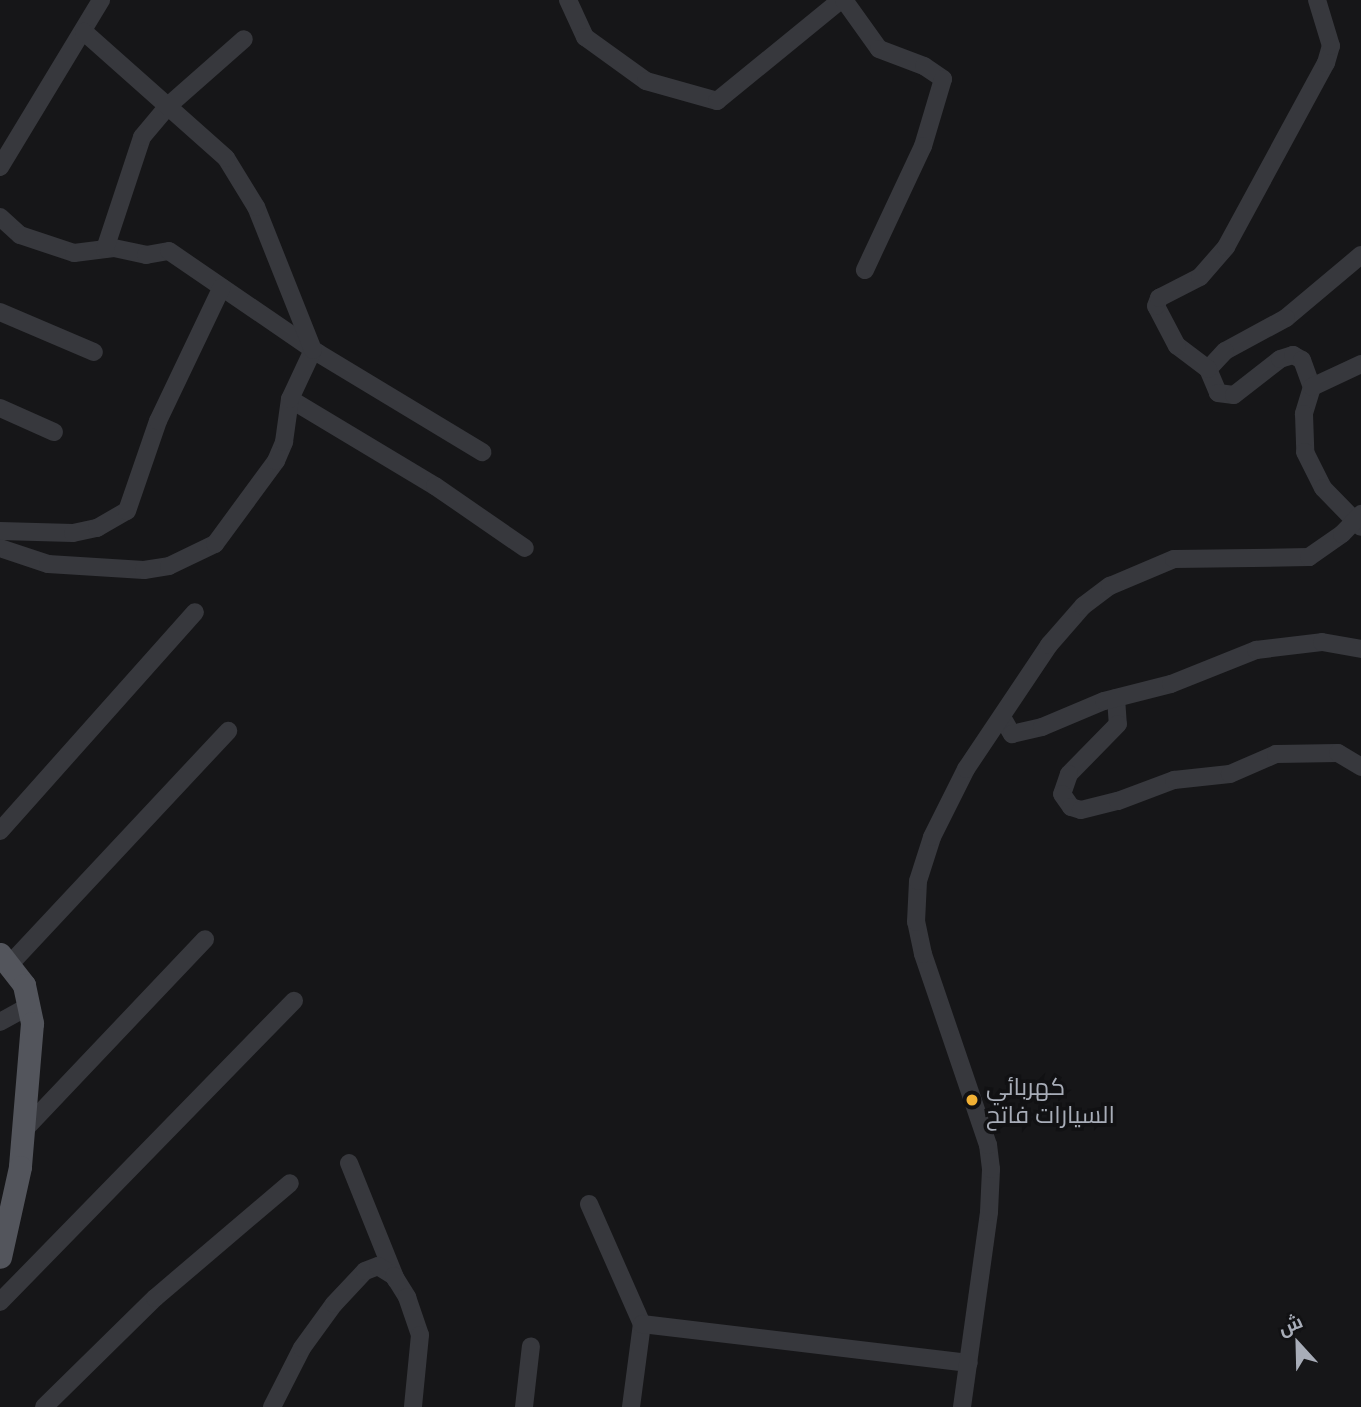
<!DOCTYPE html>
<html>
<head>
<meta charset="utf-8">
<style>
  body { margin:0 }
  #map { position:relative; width:1361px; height:1407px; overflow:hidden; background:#161618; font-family:Lato,Cairo,sans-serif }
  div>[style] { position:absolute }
  .minor>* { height:18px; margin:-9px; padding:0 9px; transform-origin:9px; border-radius:9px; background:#37383d }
  .major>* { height:23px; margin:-11.5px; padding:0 11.5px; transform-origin:11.5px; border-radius:11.5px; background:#53555c }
  .dots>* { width:19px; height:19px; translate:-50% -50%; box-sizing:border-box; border:4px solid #111113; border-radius:50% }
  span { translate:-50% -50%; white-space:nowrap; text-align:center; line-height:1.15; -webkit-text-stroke:7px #111113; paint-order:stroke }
  .poi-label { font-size:24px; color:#a8adb8 }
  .left { translate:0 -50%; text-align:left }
  .north { position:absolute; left:1263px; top:1309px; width:70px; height:70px; -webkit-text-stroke:5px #111113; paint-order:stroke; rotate:338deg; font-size:19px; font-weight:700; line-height:28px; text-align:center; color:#a8adb8 }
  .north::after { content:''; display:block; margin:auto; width:24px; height:32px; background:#a8adb8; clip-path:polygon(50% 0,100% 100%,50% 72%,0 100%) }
</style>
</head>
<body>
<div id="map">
  <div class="minor">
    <div style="left:568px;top:0;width:41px;rotate:65.3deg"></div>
    <div style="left:585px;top:37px;width:75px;rotate:35.8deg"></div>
    <div style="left:646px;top:81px;width:74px;rotate:15.7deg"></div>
    <div style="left:717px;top:101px;width:160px;rotate:-39.2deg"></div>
    <div style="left:844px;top:0;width:60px;rotate:54.5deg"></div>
    <div style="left:879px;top:49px;width:48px;rotate:20.7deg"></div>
    <div style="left:924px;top:66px;width:23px;rotate:34deg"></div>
    <div style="left:943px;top:79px;width:70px;rotate:106.6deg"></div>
    <div style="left:923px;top:146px;width:137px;rotate:115.1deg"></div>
    <div style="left:0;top:167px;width:195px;rotate:-58.8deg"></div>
    <div style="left:0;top:217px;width:27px;rotate:42deg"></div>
    <div style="left:20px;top:235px;width:57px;rotate:18.4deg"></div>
    <div style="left:74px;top:253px;width:40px;rotate:-7.1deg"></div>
    <div style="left:114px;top:248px;width:33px;rotate:12deg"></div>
    <div style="left:146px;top:255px;width:23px;rotate:-10deg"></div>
    <div style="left:169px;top:251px;width:181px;rotate:34.4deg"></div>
    <div style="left:318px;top:353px;width:192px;rotate:31.1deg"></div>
    <div style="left:105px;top:249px;width:118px;rotate:-71.7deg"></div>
    <div style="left:142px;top:137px;width:40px;rotate:-50deg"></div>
    <div style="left:168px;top:106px;width:101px;rotate:-41.4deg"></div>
    <div style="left:1361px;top:255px;width:98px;rotate:140deg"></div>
    <div style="left:1286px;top:318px;width:69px;rotate:151.6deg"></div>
    <div style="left:1225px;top:351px;width:25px;rotate:133deg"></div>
    <div style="left:1208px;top:369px;width:26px;rotate:67deg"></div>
    <div style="left:1218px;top:393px;width:16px;rotate:7deg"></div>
    <div style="left:1234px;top:395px;width:58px;rotate:-38deg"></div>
    <div style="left:1280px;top:359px;width:14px;rotate:-17deg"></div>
    <div style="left:1293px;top:355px;width:10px;rotate:29deg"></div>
    <div style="left:1302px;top:360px;width:29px;rotate:70deg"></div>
    <div style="left:1312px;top:387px;width:28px;rotate:107deg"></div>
    <div style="left:1304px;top:414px;width:38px;rotate:88deg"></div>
    <div style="left:1305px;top:452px;width:40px;rotate:63.4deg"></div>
    <div style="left:1323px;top:488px;width:54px;rotate:45.7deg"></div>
    <div style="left:0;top:312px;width:102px;rotate:23.1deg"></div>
    <div style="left:1208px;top:369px;width:39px;rotate:-143deg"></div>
    <div style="left:1177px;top:346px;width:45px;rotate:-117.7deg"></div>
    <div style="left:1156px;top:306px;width:9px;rotate:-69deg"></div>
    <div style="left:1159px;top:298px;width:46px;rotate:-27.1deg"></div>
    <div style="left:1200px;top:277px;width:40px;rotate:-49deg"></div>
    <div style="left:1226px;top:247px;width:209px;rotate:-61.5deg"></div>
    <div style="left:1326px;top:63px;width:18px;rotate:-74deg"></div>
    <div style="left:1331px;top:46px;width:48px;rotate:-106.9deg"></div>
    <div style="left:1312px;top:387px;width:54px;rotate:-25.1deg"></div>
    <div style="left:290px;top:399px;width:169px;rotate:31deg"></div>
    <div style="left:435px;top:486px;width:109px;rotate:34.6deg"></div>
    <div style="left:0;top:408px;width:59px;rotate:24deg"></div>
    <div style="left:0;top:531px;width:73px;rotate:1.6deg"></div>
    <div style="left:73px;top:533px;width:25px;rotate:-12deg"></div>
    <div style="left:97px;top:528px;width:34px;rotate:-30deg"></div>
    <div style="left:127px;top:511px;width:95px;rotate:-71deg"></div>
    <div style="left:158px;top:421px;width:148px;rotate:-64.5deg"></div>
    <div style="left:0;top:548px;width:51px;rotate:18.4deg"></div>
    <div style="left:48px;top:564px;width:96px;rotate:3.6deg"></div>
    <div style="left:144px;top:570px;width:25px;rotate:-9deg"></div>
    <div style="left:169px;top:566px;width:51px;rotate:-25.6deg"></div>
    <div style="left:215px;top:544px;width:103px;rotate:-53.7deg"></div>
    <div style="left:276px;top:461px;width:21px;rotate:-67deg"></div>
    <div style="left:284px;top:442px;width:43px;rotate:-82.1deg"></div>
    <div style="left:290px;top:399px;width:54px;rotate:-64.9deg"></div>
    <div style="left:313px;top:350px;width:154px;rotate:-111.7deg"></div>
    <div style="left:256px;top:207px;width:57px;rotate:-121.5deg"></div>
    <div style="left:226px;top:158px;width:190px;rotate:-138.4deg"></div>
    <div style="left:1116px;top:698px;width:26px;rotate:86deg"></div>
    <div style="left:1118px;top:724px;width:70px;rotate:134.4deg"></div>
    <div style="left:1069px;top:774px;width:21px;rotate:109deg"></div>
    <div style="left:1062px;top:794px;width:16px;rotate:55deg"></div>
    <div style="left:1071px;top:807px;width:10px;rotate:17deg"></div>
    <div style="left:1081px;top:810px;width:38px;rotate:-14deg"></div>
    <div style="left:1118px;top:801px;width:60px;rotate:-20.6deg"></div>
    <div style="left:1174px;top:780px;width:56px;rotate:-6.1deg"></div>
    <div style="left:1230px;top:774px;width:50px;rotate:-23.5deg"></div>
    <div style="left:1276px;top:754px;width:62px;rotate:-0.9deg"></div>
    <div style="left:1338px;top:753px;width:27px;rotate:31deg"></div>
    <div style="left:1002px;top:717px;width:20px;rotate:60deg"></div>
    <div style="left:1012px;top:734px;width:31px;rotate:-13deg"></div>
    <div style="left:1042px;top:727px;width:67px;rotate:-22.8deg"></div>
    <div style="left:1104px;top:701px;width:69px;rotate:-14.2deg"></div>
    <div style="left:1171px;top:684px;width:92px;rotate:-21.8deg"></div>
    <div style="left:1256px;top:650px;width:66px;rotate:-6.9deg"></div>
    <div style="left:1322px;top:642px;width:40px;rotate:10deg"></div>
    <div style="left:0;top:831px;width:293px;rotate:-48.3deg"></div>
    <div style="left:11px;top:963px;width:318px;rotate:-46.9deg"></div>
    <div style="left:0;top:1022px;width:35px;rotate:-29deg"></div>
    <div style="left:24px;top:1130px;width:263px;rotate:-46.5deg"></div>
    <div style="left:349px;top:1163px;width:126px;rotate:68.1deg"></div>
    <div style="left:589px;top:1204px;width:131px;rotate:66.2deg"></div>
    <div style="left:0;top:1302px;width:421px;rotate:-45.7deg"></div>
    <div style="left:44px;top:1407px;width:156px;rotate:-44.5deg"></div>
    <div style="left:155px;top:1298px;width:177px;rotate:-40.4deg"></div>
    <div style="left:272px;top:1407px;width:66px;rotate:-63deg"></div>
    <div style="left:302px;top:1348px;width:54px;rotate:-54deg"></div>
    <div style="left:334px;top:1304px;width:45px;rotate:-46.8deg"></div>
    <div style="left:365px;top:1271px;width:14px;rotate:-21deg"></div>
    <div style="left:378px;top:1266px;width:19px;rotate:32deg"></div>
    <div style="left:394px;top:1276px;width:25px;rotate:58deg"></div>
    <div style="left:407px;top:1297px;width:40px;rotate:71.1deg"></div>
    <div style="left:420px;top:1335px;width:72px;rotate:95.6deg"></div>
    <div style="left:524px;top:1407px;width:61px;rotate:-83.5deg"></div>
    <div style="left:631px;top:1407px;width:84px;rotate:-82.5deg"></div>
    <div style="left:642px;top:1324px;width:329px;rotate:6.8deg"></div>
    <div style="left:962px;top:1407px;width:197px;rotate:-82.1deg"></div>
    <div style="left:989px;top:1212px;width:43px;rotate:-87.3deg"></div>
    <div style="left:991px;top:1169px;width:24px;rotate:-97deg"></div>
    <div style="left:988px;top:1145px;width:202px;rotate:-108.8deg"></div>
    <div style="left:923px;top:954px;width:33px;rotate:-102deg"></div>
    <div style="left:916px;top:922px;width:41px;rotate:-87.2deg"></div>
    <div style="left:918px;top:881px;width:46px;rotate:-72.3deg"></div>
    <div style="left:932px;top:837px;width:76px;rotate:-63.4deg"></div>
    <div style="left:966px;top:769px;width:149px;rotate:-56.2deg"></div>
    <div style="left:1049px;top:645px;width:52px;rotate:-48.9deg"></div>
    <div style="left:1083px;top:606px;width:34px;rotate:-37deg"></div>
    <div style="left:1110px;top:586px;width:69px;rotate:-22.9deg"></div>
    <div style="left:1174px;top:559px;width:135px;rotate:-0.8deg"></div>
    <div style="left:1309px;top:557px;width:40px;rotate:-34.9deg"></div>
    <div style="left:1342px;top:534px;width:28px;rotate:-46deg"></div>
  </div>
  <div class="major">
    <div style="left:0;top:954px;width:39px;rotate:52deg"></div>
    <div style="left:24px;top:985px;width:39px;rotate:78deg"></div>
    <div style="left:32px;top:1023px;width:144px;rotate:94.8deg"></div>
    <div style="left:20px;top:1167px;width:92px;rotate:102.5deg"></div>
  </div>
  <div class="dots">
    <div style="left:972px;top:1100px;background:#f2b134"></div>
  </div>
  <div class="poi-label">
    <span class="left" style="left:986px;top:1100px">كهربائي<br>السيارات فاتح</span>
  </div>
  <div class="north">ش</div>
</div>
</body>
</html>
